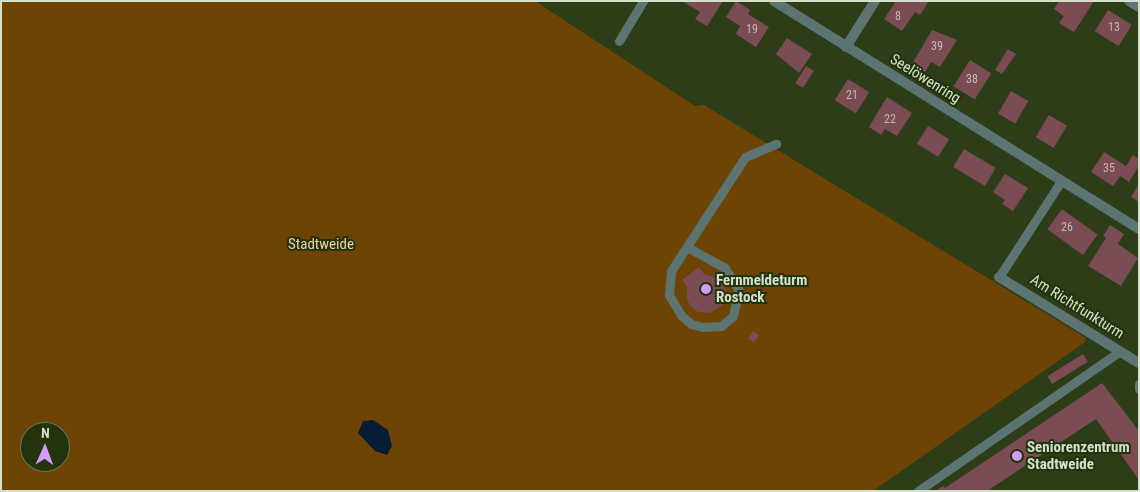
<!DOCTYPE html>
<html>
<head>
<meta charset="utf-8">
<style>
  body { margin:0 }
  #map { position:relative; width:1140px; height:492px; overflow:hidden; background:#2c3d18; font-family:"Roboto Condensed",sans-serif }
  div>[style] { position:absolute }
  .green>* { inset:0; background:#6d4404 }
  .water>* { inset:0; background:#051e36 }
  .building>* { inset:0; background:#7b4c53; transform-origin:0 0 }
  .service>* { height:9px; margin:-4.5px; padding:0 4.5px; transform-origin:4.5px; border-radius:4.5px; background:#5c7472 }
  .minor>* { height:10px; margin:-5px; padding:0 5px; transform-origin:5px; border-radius:5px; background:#5c7472 }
  .dots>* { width:14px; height:14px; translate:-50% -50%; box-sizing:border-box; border:2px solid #22330e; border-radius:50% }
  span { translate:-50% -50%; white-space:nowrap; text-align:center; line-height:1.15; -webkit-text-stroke:4px #22330e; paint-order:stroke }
  .number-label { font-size:12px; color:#bebbac }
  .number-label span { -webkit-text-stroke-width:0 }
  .street-label { font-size:15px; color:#d5e0ca }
  .park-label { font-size:15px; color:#f4cfa6 }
  .poi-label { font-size:15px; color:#d5e0ca; font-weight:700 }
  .left { translate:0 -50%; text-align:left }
  .frame { position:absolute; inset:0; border:2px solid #d5e0ca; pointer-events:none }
  .north { position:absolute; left:20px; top:422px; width:50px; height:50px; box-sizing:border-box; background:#22330e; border:1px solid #6a7859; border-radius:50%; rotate:2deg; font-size:14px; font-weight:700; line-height:20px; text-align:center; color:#d5e0ca }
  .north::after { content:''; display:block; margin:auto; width:18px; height:22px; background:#d39cfc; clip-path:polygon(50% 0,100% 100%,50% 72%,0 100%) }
</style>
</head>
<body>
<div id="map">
  <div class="green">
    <div style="clip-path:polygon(evenodd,1px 1px,535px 1px,695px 106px,704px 105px,1086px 338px,1085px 342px,873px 491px,1px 491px,1px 1px,30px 432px,60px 432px,60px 462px,30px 462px,30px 432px)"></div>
  </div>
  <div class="water">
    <div style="clip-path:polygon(373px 420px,388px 430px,392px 446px,387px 455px,375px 451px,358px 433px,363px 421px)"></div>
  </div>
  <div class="building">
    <div style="clip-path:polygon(682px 1px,723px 1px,707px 26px,695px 19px,700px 12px)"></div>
    <div style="clip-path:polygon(736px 1px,750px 10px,748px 14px,769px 27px,756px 47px,736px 34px,740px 26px,726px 17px)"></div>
    <div style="clip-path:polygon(896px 1px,929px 1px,920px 15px,915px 12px,902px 31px,884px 19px)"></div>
    <div style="clip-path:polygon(1059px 1px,1094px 1px,1074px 32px,1059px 23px,1064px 16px,1054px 9px)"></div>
    <div style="left:1108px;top:10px;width:28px;height:25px;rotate:32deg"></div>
    <div style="clip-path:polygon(932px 30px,957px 40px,940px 67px,931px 62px,925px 72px,912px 64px)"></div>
    <div style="clip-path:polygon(787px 38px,812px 54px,799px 73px,776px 54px)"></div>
    <div style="clip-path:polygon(1008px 49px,1016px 54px,1002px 74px,995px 70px)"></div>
    <div style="left:970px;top:60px;width:25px;height:31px;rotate:32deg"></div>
    <div style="left:806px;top:66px;width:9px;height:20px;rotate:32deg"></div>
    <div style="left:848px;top:79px;width:25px;height:25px;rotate:32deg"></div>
    <div style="left:1011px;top:91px;width:20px;height:26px;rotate:30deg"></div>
    <div style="clip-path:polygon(887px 97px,912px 113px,897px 136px,885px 129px,881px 135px,869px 127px)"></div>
    <div style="left:1049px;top:115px;width:21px;height:26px;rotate:31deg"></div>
    <div style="left:928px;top:126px;width:25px;height:21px;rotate:32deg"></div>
    <div style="left:964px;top:149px;width:37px;height:21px;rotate:31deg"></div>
    <div style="clip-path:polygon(1104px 152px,1126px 166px,1133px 155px,1139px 159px,1139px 166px,1129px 182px,1120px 176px,1113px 186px,1091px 172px)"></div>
    <div style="clip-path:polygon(1005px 174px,1028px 188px,1013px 211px,1002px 204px,1005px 200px,993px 192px)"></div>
    <div style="clip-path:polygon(1139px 184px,1139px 202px,1131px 197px)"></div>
    <div style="left:1062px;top:209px;width:44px;height:25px;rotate:36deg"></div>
    <div style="clip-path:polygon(1110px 225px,1124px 234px,1118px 244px,1138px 258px,1121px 286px,1088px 266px,1106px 238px,1103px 236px)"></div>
    <div style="clip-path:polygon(699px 267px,704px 274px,718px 278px,726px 288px,724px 304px,710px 313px,698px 312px,691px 307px,687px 300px,687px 287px,682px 280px)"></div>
    <div style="clip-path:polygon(753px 331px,759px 335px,754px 343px,748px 338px)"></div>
    <div style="left:1083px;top:354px;width:9px;height:42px;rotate:58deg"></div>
    <div style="clip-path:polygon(1102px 383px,1139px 431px,1139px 480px,1096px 419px,987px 491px,936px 491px,943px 486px,945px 488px)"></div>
  </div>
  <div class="service">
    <div style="left:619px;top:41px;width:47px;rotate:-59deg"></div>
    <div style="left:687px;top:247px;width:43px;rotate:28.9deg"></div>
    <div style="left:725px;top:268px;width:26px;rotate:58deg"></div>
    <div style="left:739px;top:290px;width:27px;rotate:103deg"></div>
    <div style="left:733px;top:316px;width:16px;rotate:140deg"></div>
    <div style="left:721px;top:326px;width:19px;rotate:177deg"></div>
    <div style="left:702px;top:327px;width:11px;rotate:-165deg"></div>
    <div style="left:691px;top:324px;width:13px;rotate:-138deg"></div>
    <div style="left:681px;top:315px;width:23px;rotate:-121deg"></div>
    <div style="left:669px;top:295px;width:24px;rotate:-85deg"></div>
    <div style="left:671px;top:271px;width:136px;rotate:-57deg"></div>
    <div style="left:745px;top:157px;width:34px;rotate:-23deg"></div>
    <div style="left:999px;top:277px;width:114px;rotate:-57.1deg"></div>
    <div style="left:1139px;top:384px;width:5px;rotate:90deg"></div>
    <div style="left:918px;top:491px;width:246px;rotate:-34.7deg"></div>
  </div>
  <div class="minor">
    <div style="left:774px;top:1px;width:430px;rotate:32deg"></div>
    <div style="left:1129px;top:1px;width:12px;rotate:31deg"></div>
    <div style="left:846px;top:47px;width:54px;rotate:-57.8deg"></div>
    <div style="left:999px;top:277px;width:164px;rotate:31.6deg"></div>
  </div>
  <div class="dots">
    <div style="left:706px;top:289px;background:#d39cfc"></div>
    <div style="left:1017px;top:456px;background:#d39cfc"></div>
  </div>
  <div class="number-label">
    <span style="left:898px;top:17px">8</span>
    <span style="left:1114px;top:28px">13</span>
    <span style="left:752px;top:30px">19</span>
    <span style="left:937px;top:47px">39</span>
    <span style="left:972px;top:80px">38</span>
    <span style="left:852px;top:96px">21</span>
    <span style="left:890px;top:120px">22</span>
    <span style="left:1109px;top:169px">35</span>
    <span style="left:1067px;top:228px">26</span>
  </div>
  <div class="street-label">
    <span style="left:925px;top:79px;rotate:32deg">Seelöwenring</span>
    <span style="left:1077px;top:307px;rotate:32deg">Am Richtfunkturm</span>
  </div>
  <div class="park-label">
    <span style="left:321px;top:245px">Stadtweide</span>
  </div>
  <div class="poi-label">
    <span class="left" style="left:716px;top:289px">Fernmeldeturm<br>Rostock</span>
    <span class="left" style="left:1027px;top:456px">Seniorenzentrum<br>Stadtweide</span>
  </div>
  <div class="frame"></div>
  <div class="north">N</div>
</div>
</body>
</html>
